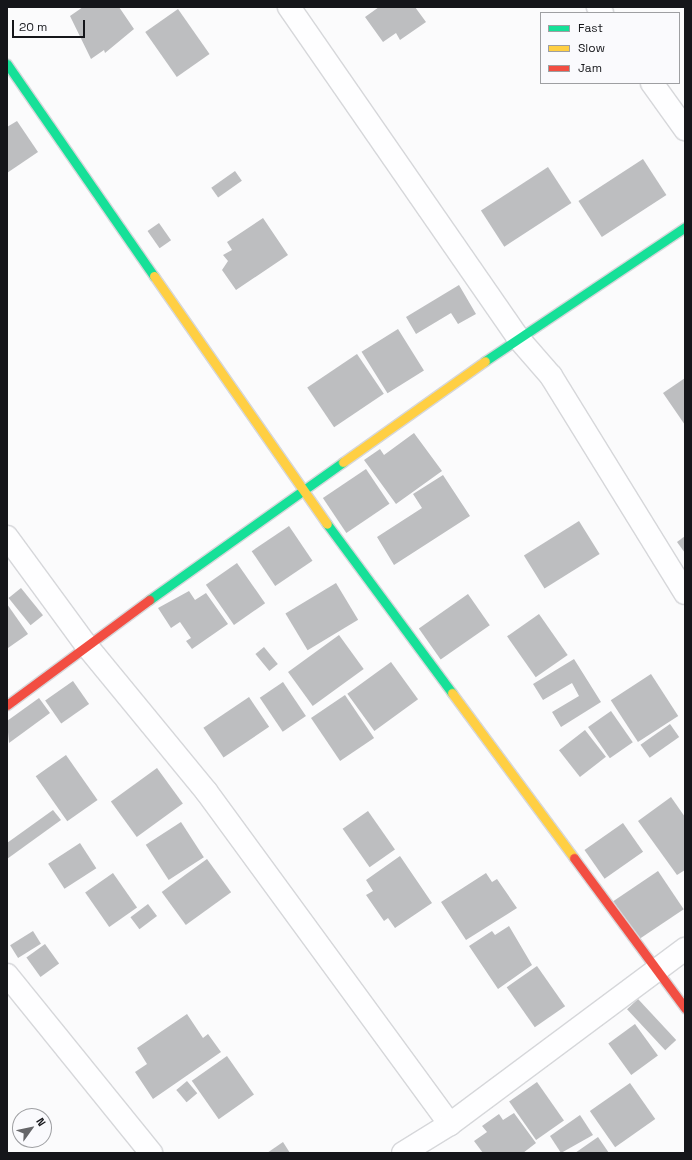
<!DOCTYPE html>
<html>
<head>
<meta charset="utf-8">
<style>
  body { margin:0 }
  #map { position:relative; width:692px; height:1160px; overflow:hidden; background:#fbfbfc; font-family:"Space Grotesk",sans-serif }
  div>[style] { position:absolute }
  .building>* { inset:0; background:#bdbec0; transform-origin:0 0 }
  .roads { filter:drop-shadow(1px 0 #d6d7da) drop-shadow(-1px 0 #d6d7da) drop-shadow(0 1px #d6d7da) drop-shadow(0 -1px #d6d7da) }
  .street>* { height:22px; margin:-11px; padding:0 11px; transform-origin:11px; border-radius:11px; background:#fefeff }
  .fast>* { height:9px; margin:-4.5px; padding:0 4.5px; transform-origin:4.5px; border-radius:4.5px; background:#16e098 }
  .slow>* { height:9px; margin:-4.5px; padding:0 4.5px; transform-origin:4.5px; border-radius:4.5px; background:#ffcf43 }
  .jam>* { height:9px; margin:-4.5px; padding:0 4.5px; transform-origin:4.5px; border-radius:4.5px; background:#f24e42 }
  span { translate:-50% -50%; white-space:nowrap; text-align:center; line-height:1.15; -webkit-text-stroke:3.5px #fafafd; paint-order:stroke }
  .frame { position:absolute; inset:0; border:8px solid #15161a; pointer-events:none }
  .legend { position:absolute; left:540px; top:12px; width:140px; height:72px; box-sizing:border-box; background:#fafafd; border:1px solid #9e9fa2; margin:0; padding:5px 7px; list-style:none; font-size:12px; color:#15161a }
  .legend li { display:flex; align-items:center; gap:8px; height:20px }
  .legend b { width:20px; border:1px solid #9e9fa2 }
  .north { position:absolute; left:12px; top:1108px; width:40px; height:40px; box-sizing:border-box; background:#fafafd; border:1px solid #9e9fa2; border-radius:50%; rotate:57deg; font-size:11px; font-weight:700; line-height:16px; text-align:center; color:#15161a }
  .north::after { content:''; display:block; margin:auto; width:14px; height:18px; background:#666669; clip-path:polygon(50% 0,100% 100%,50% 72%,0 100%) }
  .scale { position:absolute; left:12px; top:20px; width:73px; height:18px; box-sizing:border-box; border:2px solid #15161a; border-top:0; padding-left:5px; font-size:12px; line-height:14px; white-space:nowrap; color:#15161a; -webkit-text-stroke:3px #fafafd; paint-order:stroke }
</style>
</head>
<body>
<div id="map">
  <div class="building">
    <div style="clip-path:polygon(83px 7px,119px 7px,134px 29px,105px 53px,104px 50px,91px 59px,70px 16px)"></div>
    <div style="clip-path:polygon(379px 7px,415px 7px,426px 22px,400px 40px,396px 33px,383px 42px,365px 17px)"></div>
    <div style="left:178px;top:9px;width:55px;height:40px;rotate:55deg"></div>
    <div style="clip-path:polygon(17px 121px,38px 152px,7px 173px,7px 127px)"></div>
    <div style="left:643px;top:159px;width:43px;height:77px;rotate:57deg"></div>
    <div style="left:548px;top:167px;width:43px;height:80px;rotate:57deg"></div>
    <div style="left:235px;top:171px;width:12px;height:29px;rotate:55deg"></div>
    <div style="clip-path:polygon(263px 218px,288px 255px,236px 290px,222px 270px,228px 261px,223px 255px,232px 250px,227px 242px)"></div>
    <div style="left:159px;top:223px;width:21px;height:14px;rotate:55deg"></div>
    <div style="clip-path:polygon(459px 285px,476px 314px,458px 324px,451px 313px,416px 334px,406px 317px)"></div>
    <div style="left:398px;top:329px;width:49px;height:43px;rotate:58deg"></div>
    <div style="left:357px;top:354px;width:48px;height:60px;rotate:56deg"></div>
    <div style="clip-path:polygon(685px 378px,685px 425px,663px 393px)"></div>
    <div style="clip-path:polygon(414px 433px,442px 471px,396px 504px,364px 460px,380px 449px,384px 455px)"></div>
    <div style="left:366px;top:469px;width:42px;height:52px;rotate:56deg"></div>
    <div style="clip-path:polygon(443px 475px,470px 516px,394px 565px,377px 537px,422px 508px,413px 494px)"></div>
    <div style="left:579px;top:521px;width:39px;height:65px;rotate:58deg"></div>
    <div style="left:289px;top:526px;width:42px;height:45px;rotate:56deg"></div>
    <div style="clip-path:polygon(685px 536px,685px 553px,677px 542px)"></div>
    <div style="left:237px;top:563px;width:49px;height:38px;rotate:55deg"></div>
    <div style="left:336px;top:583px;width:43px;height:59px;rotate:59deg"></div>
    <div style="left:21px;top:588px;width:35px;height:16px;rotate:51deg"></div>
    <div style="clip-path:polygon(189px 591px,195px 600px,206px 593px,228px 624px,192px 649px,186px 641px,191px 638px,180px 622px,171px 628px,158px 608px)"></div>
    <div style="left:468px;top:594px;width:38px;height:60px;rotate:55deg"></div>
    <div style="clip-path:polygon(7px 604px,28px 634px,8px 648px,7px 647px)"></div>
    <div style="left:539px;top:614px;width:50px;height:39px;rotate:55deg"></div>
    <div style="left:339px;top:635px;width:42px;height:63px;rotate:54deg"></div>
    <div style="left:264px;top:647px;width:22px;height:11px;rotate:51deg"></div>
    <div style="clip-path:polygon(574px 659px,601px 702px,561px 727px,552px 712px,579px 696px,572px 683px,543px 700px,533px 684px)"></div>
    <div style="left:391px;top:662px;width:46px;height:54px;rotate:54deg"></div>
    <div style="left:651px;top:674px;width:50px;height:48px;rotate:57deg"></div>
    <div style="left:73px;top:681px;width:28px;height:34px;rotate:55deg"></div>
    <div style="left:283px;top:682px;width:41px;height:28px;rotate:56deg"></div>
    <div style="left:345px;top:695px;width:52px;height:41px;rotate:56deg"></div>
    <div style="left:249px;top:697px;width:36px;height:55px;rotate:56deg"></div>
    <div style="clip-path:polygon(39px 698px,50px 713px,9px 743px,7px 721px)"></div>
    <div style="left:611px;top:711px;width:38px;height:28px;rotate:55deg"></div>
    <div style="left:670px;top:724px;width:16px;height:36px;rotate:55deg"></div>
    <div style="left:585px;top:730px;width:34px;height:33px;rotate:52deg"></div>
    <div style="left:66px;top:755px;width:55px;height:37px;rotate:55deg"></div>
    <div style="left:157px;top:768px;width:44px;height:57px;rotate:54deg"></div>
    <div style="clip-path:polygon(671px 797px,685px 817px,685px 870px,677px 875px,638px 821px)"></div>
    <div style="clip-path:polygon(53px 810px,61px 820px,7px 859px,7px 843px)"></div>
    <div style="left:368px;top:811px;width:47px;height:31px;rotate:55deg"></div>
    <div style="left:181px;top:822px;width:42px;height:42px;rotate:57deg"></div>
    <div style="left:623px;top:823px;width:35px;height:47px;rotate:55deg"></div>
    <div style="left:80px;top:843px;width:30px;height:38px;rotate:57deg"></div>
    <div style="clip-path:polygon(400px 856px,432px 903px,395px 928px,388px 918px,384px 921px,366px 895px,373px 891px,366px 880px)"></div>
    <div style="left:207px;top:859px;width:41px;height:56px;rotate:54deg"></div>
    <div style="left:658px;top:871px;width:46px;height:54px;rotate:56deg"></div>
    <div style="left:113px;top:873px;width:42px;height:34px;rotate:55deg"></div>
    <div style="clip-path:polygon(486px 873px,492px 882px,497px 879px,517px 908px,466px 940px,441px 902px)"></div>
    <div style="left:148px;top:904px;width:15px;height:22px;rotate:53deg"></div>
    <div style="clip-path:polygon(509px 926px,532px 965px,498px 989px,469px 946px,492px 931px,495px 935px)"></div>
    <div style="left:33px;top:931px;width:15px;height:27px;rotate:58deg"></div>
    <div style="left:45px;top:944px;width:24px;height:23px;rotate:54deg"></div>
    <div style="left:537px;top:966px;width:49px;height:37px;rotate:55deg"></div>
    <div style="left:638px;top:999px;width:56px;height:15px;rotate:47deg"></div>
    <div style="clip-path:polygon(187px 1014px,203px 1038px,208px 1034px,221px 1052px,153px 1099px,135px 1072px,147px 1064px,137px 1048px)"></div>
    <div style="left:635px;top:1024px;width:39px;height:33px;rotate:54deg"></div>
    <div style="left:227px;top:1056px;width:47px;height:43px;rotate:55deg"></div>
    <div style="left:187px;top:1081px;width:16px;height:14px;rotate:50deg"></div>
    <div style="left:537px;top:1082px;width:47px;height:34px;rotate:55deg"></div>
    <div style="left:630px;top:1083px;width:44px;height:49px;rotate:55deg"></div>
    <div style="clip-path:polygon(514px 1113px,536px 1143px,523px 1153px,483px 1153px,474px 1141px,487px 1132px,482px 1126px,499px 1114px,503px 1120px)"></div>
    <div style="clip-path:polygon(580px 1115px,593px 1135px,561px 1153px,550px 1136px)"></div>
    <div style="clip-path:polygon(598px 1137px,609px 1153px,575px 1153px)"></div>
    <div style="clip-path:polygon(283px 1142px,290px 1153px,267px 1153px)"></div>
  </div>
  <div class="roads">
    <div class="street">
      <div style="left:289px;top:7px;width:402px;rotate:55.3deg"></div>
      <div style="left:518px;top:338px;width:50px;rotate:49deg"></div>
      <div style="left:551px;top:376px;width:255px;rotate:58.3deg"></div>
      <div style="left:598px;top:7px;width:7px;rotate:56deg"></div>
      <div style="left:652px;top:83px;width:57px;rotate:54.3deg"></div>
      <div style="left:7px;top:537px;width:134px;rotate:53.8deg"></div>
      <div style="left:86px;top:645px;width:189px;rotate:50.6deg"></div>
      <div style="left:206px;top:791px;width:413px;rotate:53.8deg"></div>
      <div style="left:7px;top:975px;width:229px;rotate:51deg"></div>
      <div style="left:403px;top:1153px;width:55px;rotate:-31.7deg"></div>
      <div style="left:450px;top:1124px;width:293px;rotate:-36.7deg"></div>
    </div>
    <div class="fast">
      <div style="left:7px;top:64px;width:258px;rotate:55.3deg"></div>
      <div style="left:485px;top:361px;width:241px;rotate:-33.8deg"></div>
      <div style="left:327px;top:524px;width:210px;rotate:53.5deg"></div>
      <div style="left:149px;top:600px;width:238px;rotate:-35.4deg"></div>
    </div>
    <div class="slow">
      <div style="left:154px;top:276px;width:302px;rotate:55.1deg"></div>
      <div style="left:343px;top:462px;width:174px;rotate:-35.4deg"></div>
      <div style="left:452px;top:693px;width:205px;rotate:53.5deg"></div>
    </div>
    <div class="jam">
      <div style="left:7px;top:705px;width:177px;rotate:-36.5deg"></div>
      <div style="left:574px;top:858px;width:187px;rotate:53.5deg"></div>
    </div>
  </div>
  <div class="frame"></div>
  <ul class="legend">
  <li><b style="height:5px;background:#16e098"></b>Fast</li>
  <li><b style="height:5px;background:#ffcf43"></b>Slow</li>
  <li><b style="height:5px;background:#f24e42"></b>Jam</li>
  </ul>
  <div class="north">N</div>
  <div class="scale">20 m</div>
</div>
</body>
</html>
